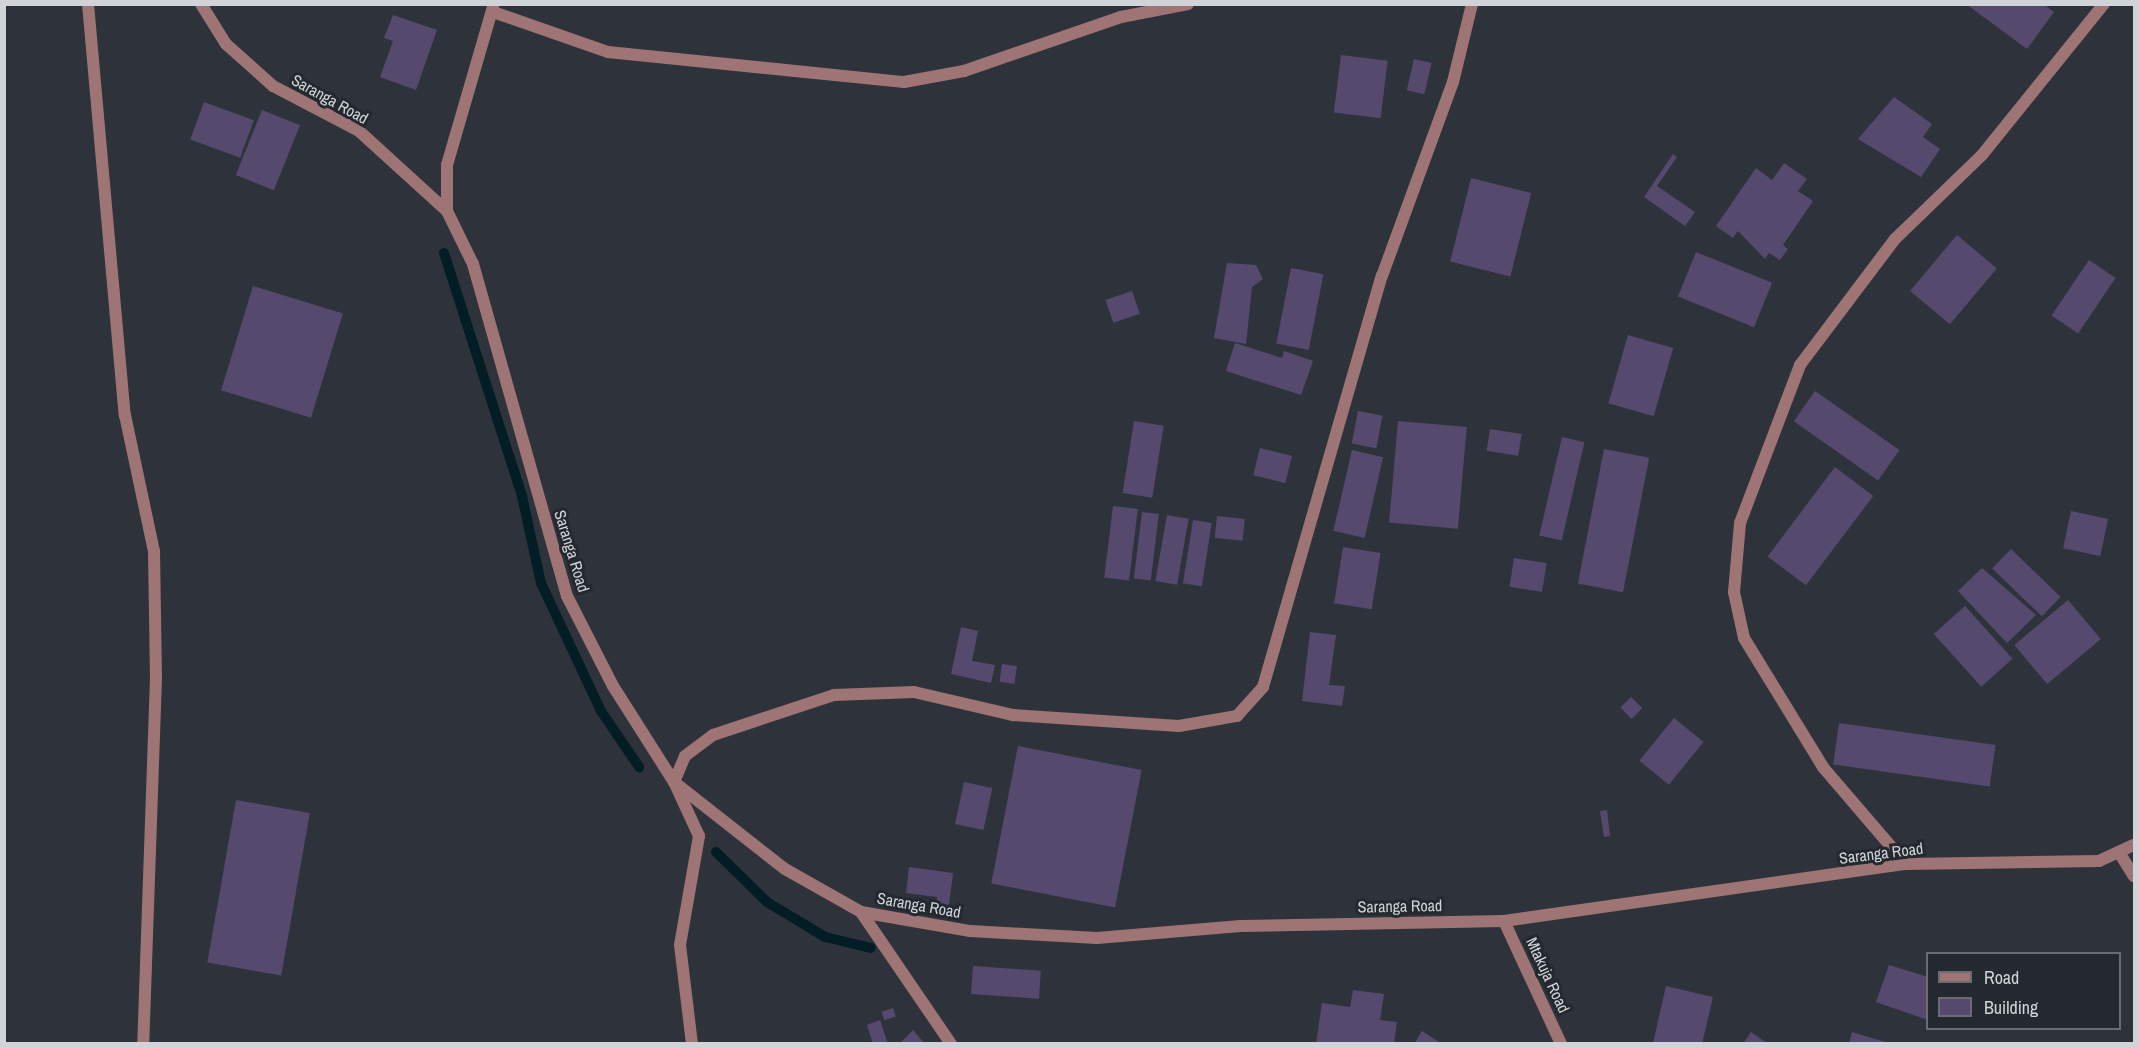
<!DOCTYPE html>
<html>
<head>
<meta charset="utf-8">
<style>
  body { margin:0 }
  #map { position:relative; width:2139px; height:1048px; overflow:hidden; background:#2e333b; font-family:"Archivo Narrow",sans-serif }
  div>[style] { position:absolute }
  .stream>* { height:10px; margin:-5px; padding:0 5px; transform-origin:5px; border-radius:5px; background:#021d23 }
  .building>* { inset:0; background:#554a6e; transform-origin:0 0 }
  .lane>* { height:12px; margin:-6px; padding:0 6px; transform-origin:6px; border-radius:6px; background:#9e7474 }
  .street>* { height:12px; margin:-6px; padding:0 6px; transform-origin:6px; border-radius:6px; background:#9e7474 }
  span { translate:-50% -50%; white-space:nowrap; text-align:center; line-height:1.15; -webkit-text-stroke:6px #242930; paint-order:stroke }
  .street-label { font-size:16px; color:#d0d4d8 }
  .frame { position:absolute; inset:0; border:6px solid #d0d4d8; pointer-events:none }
  .legend { position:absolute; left:1926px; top:952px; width:195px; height:78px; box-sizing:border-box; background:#242930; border:2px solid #696d73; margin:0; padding:8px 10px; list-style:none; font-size:18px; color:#d0d4d8 }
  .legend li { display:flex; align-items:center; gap:12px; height:30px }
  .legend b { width:30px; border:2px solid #696d73 }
</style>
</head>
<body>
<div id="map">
  <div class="stream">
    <div style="left:444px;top:253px;width:255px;rotate:72.2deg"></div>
    <div style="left:522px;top:496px;width:89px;rotate:77.7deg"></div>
    <div style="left:541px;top:583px;width:141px;rotate:64.9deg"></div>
    <div style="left:601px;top:711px;width:68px;rotate:55.8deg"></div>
    <div style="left:716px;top:852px;width:71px;rotate:44.4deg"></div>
    <div style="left:767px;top:902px;width:68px;rotate:31.1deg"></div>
    <div style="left:825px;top:937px;width:47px;rotate:13.4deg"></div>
  </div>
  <div class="building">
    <div style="clip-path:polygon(1966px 4px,2043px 4px,2054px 12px,2027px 49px)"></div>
    <div style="clip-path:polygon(393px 15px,437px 30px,416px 90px,380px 77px,393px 41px,384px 38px)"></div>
    <div style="left:1341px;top:55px;width:47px;height:58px;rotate:7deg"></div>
    <div style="left:1414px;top:59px;width:18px;height:32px;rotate:13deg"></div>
    <div style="clip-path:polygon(1894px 97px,1932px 124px,1923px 137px,1940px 149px,1921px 177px,1858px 139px)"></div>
    <div style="left:204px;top:102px;width:53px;height:40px;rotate:20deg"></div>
    <div style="left:262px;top:110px;width:41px;height:70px;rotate:22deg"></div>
    <div style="clip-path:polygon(1673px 154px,1677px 157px,1657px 186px,1695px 212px,1685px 226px,1644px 197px)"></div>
    <div style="clip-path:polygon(1784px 163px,1807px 179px,1798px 191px,1813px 201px,1783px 245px,1788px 249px,1780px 260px,1769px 253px,1765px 259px,1738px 231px,1733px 238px,1716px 226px,1756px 168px,1772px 180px)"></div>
    <div style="left:1471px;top:178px;width:62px;height:86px;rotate:14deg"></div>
    <div style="left:1957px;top:235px;width:52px;height:73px;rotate:40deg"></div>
    <div style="left:1696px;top:252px;width:82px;height:48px;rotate:22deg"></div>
    <div style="left:2089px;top:260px;width:32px;height:67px;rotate:34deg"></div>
    <div style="clip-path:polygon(1227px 263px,1256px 265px,1263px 279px,1252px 287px,1246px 344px,1214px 338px)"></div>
    <div style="left:1291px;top:268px;width:33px;height:77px;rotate:11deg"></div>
    <div style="left:253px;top:286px;width:94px;height:109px;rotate:17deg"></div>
    <div style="left:1132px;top:291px;width:24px;height:28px;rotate:71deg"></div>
    <div style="left:1628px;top:335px;width:47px;height:71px;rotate:16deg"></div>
    <div style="clip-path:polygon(1235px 343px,1282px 358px,1284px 351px,1313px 361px,1301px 395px,1226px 371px)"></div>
    <div style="left:1815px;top:391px;width:103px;height:37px;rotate:35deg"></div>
    <div style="left:1358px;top:411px;width:25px;height:33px;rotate:11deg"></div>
    <div style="left:1134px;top:421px;width:30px;height:73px;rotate:9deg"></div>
    <div style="left:1398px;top:421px;width:69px;height:102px;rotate:5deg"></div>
    <div style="left:1490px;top:429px;width:32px;height:22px;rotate:9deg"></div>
    <div style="left:1562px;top:437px;width:23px;height:101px;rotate:13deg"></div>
    <div style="left:1260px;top:448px;width:33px;height:28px;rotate:14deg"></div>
    <div style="left:1604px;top:449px;width:46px;height:137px;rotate:11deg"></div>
    <div style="left:1352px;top:450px;width:32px;height:83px;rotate:13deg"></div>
    <div style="left:1835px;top:467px;width:48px;height:112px;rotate:37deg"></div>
    <div style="left:1113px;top:506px;width:25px;height:72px;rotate:7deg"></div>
    <div style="left:2071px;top:511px;width:38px;height:38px;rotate:12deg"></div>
    <div style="left:1142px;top:512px;width:17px;height:67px;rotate:7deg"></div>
    <div style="left:1167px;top:515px;width:22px;height:67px;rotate:10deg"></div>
    <div style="left:1217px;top:516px;width:28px;height:22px;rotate:6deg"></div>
    <div style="left:1193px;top:520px;width:19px;height:64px;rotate:9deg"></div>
    <div style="left:1343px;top:547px;width:38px;height:57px;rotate:9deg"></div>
    <div style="left:2011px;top:549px;width:69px;height:27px;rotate:44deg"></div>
    <div style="left:1514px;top:558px;width:33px;height:29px;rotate:9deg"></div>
    <div style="clip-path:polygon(1982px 568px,2036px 615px,2007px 643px,1958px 591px)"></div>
    <div style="left:2068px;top:600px;width:51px;height:70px;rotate:50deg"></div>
    <div style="left:1965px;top:606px;width:71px;height:42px;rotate:48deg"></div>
    <div style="clip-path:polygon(961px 627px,978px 631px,972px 661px,995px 665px,991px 683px,951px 674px)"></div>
    <div style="clip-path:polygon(1310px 632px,1336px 635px,1329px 685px,1345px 686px,1342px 706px,1302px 701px)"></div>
    <div style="left:1002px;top:664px;width:15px;height:18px;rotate:8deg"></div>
    <div style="left:1631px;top:697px;width:16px;height:15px;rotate:45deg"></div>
    <div style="left:1674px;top:718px;width:38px;height:55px;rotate:39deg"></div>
    <div style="left:1839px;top:723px;width:158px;height:42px;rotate:8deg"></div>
    <div style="left:1018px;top:746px;width:126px;height:140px;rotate:11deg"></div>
    <div style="left:964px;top:782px;width:29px;height:43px;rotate:12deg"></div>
    <div style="left:236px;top:800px;width:75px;height:165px;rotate:10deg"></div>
    <div style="clip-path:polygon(1607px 810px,1610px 836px,1604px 837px,1600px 811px)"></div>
    <div style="clip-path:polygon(909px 867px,953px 873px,948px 912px,936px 910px,937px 897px,906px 893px)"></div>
    <div style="clip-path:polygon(1889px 965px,1928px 977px,1928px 1020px,1876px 1002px)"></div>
    <div style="left:973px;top:966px;width:68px;height:28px;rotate:4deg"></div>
    <div style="clip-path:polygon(1666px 986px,1713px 997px,1702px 1044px,1653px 1043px)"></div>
    <div style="clip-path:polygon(1353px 990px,1384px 994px,1380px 1020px,1397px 1022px,1394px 1044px,1316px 1044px,1322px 1003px,1350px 1007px)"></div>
    <div style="left:893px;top:1008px;width:9px;height:12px;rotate:72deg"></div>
    <div style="clip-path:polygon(880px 1020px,888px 1044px,873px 1044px,867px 1025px)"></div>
    <div style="clip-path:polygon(913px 1030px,925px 1044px,899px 1044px)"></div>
    <div style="clip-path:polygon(1422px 1031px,1442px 1044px,1414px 1044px)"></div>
    <div style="clip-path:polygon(1751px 1032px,1768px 1044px,1743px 1044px)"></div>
    <div style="clip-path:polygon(1852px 1032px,1889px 1043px,1889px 1044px,1849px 1044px)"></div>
  </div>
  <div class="lane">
    <div style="left:861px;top:912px;width:160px;rotate:55.7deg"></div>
  </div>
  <div class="street">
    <div style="left:88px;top:4px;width:413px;rotate:84.9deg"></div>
    <div style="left:125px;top:415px;width:139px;rotate:78deg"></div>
    <div style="left:154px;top:551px;width:127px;rotate:89.1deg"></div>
    <div style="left:156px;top:678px;width:366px;rotate:92deg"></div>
    <div style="left:201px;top:4px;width:47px;rotate:58deg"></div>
    <div style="left:226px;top:44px;width:63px;rotate:41.8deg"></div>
    <div style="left:273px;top:86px;width:97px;rotate:27.6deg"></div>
    <div style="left:359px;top:131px;width:119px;rotate:42.3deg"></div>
    <div style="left:447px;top:211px;width:59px;rotate:63.9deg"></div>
    <div style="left:473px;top:264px;width:345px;rotate:74.2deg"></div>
    <div style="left:567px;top:596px;width:101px;rotate:62.9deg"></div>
    <div style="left:613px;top:686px;width:114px;rotate:57.6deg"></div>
    <div style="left:674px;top:782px;width:141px;rotate:38.1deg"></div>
    <div style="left:785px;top:869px;width:87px;rotate:29.5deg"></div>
    <div style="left:861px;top:912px;width:111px;rotate:9.9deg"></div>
    <div style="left:970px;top:931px;width:127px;rotate:3.2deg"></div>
    <div style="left:1097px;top:938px;width:144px;rotate:-4.8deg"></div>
    <div style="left:1241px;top:926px;width:263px;rotate:-1.1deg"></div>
    <div style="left:1504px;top:921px;width:406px;rotate:-8.1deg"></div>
    <div style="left:1906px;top:864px;width:193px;rotate:-0.9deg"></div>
    <div style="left:2099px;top:861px;width:38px;rotate:-25deg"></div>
    <div style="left:493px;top:12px;width:122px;rotate:19.2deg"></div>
    <div style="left:608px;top:52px;width:298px;rotate:5.8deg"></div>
    <div style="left:904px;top:82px;width:61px;rotate:-10.4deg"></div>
    <div style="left:964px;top:71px;width:166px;rotate:-19deg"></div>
    <div style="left:1121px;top:17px;width:68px;rotate:-11deg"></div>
    <div style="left:447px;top:211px;width:46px;rotate:-90deg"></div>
    <div style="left:447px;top:165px;width:165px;rotate:-73.8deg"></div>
    <div style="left:2120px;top:854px;width:26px;rotate:58deg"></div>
    <div style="left:1906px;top:864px;width:128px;rotate:-130.6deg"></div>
    <div style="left:1823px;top:767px;width:151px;rotate:-121.5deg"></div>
    <div style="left:1744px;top:638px;width:47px;rotate:-102.3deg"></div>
    <div style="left:1734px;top:592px;width:69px;rotate:-85deg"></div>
    <div style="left:1740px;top:523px;width:169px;rotate:-69.2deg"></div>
    <div style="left:1800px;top:365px;width:158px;rotate:-53deg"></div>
    <div style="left:1895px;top:239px;width:121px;rotate:-44deg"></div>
    <div style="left:1982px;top:155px;width:194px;rotate:-51.1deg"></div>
    <div style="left:1504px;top:921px;width:136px;rotate:65.1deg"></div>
    <div style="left:692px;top:1044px;width:100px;rotate:-96.9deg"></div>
    <div style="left:680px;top:945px;width:111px;rotate:-80.1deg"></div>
    <div style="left:699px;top:836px;width:60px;rotate:-114.8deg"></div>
    <div style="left:674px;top:782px;width:28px;rotate:-67deg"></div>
    <div style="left:685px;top:756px;width:35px;rotate:-37deg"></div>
    <div style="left:713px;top:735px;width:127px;rotate:-18.3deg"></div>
    <div style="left:834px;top:695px;width:80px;rotate:-2.1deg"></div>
    <div style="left:914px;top:692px;width:102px;rotate:13.1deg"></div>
    <div style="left:1013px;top:715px;width:166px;rotate:3.8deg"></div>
    <div style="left:1179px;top:726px;width:59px;rotate:-9.8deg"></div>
    <div style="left:1237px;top:716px;width:39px;rotate:-48deg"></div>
    <div style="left:1263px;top:687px;width:428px;rotate:-73.9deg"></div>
    <div style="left:1382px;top:276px;width:207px;rotate:-69.9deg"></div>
    <div style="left:1453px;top:82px;width:80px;rotate:-76.3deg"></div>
  </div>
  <div class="street-label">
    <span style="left:330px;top:99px;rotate:29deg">Saranga Road</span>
    <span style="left:572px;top:551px;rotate:73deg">Saranga Road</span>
    <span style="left:1881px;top:853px;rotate:-7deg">Saranga Road</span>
    <span style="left:919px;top:905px;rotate:10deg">Saranga Road</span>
    <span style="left:1400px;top:906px;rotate:-1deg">Saranga Road</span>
    <span style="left:1548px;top:975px;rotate:65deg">Mtakuja Road</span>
  </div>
  <div class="frame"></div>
  <ul class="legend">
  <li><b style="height:8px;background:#9e7474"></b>Road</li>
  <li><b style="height:16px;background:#554a6e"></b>Building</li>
  </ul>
</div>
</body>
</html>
